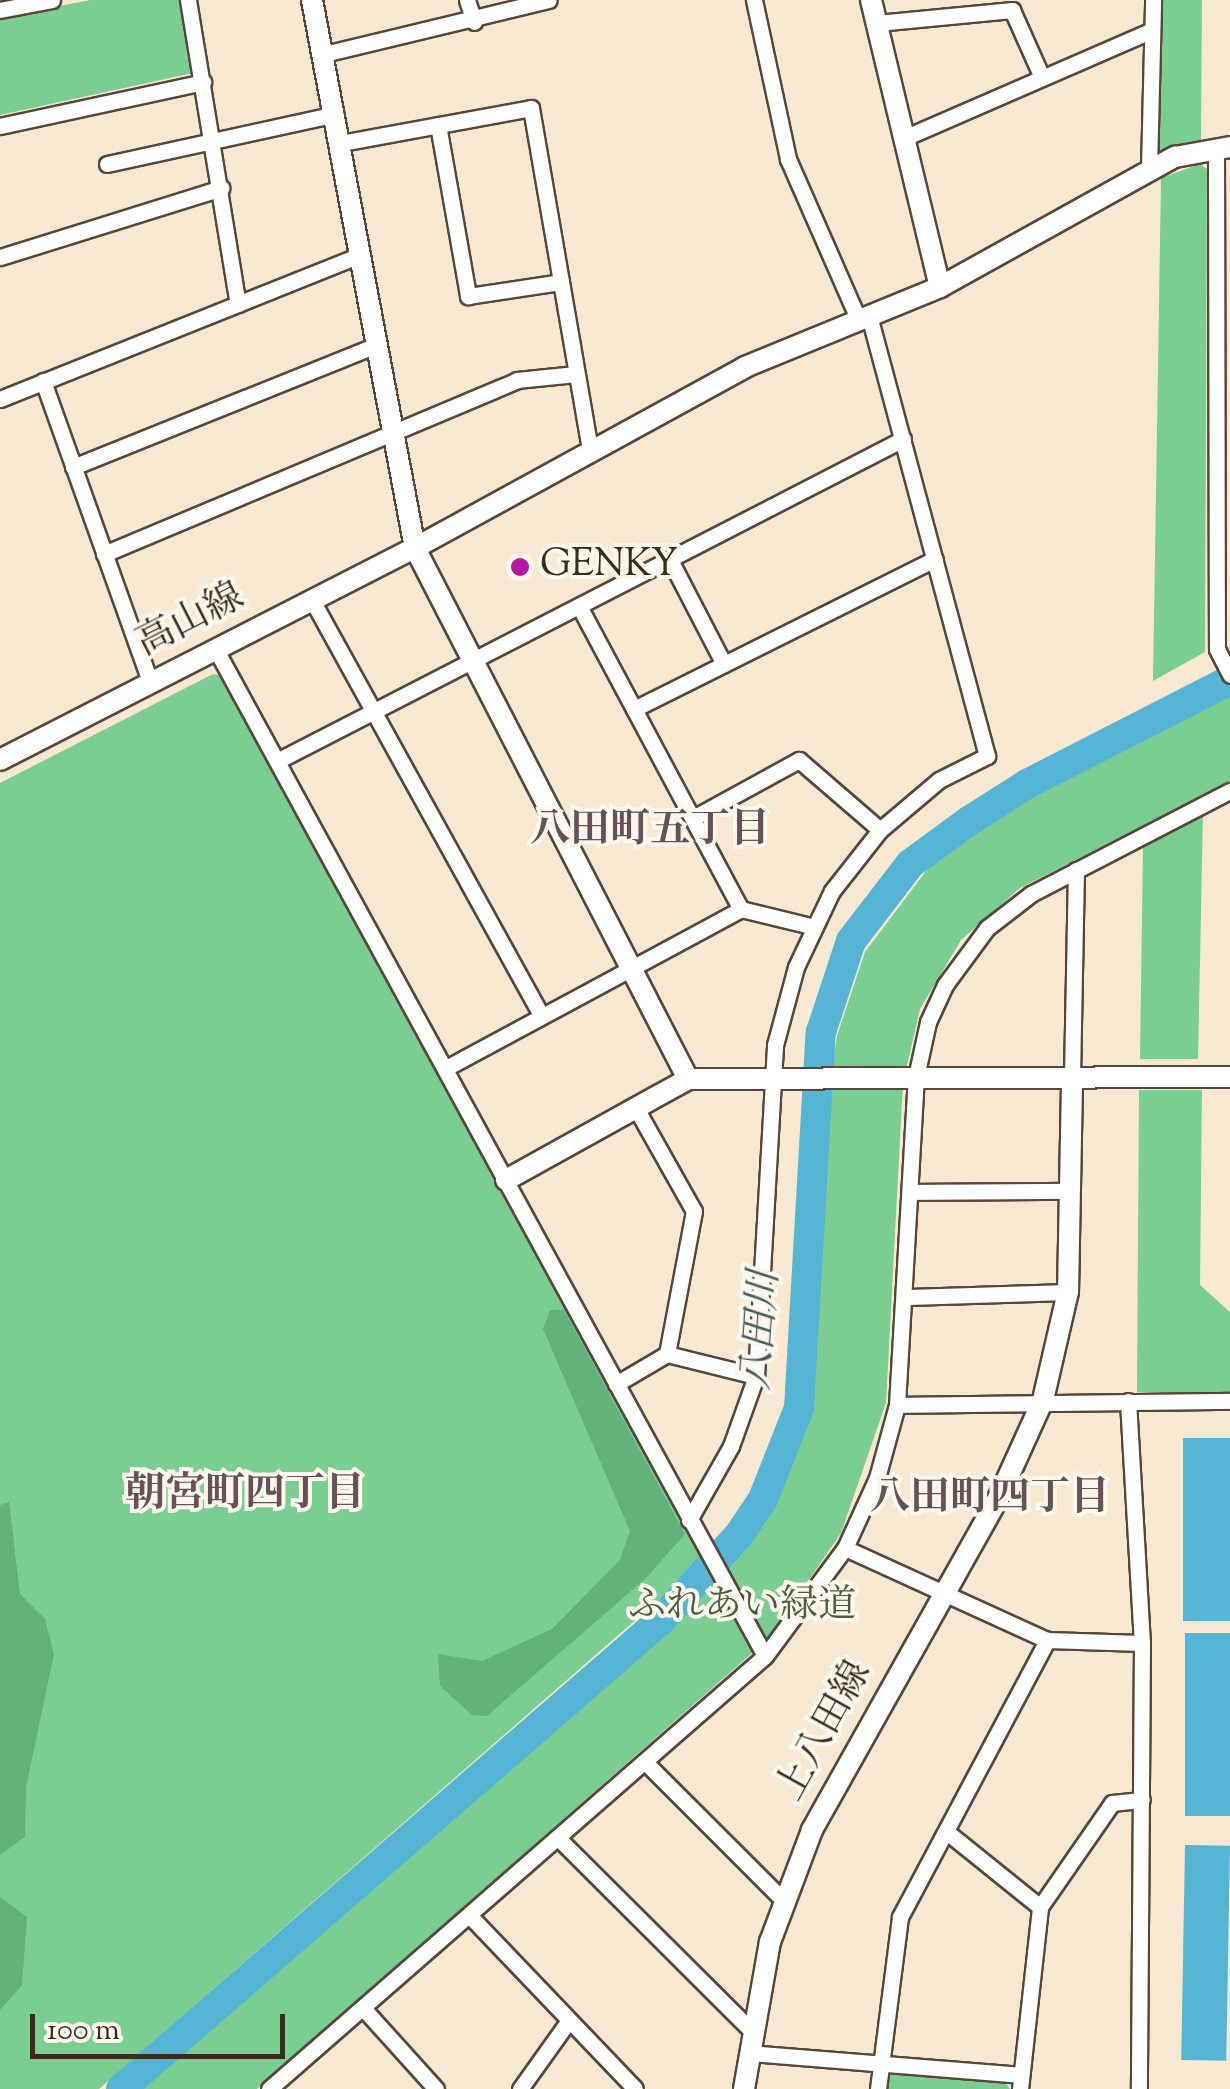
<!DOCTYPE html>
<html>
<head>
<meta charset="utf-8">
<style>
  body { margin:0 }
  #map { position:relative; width:1230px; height:2089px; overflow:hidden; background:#f7e8d1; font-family:"Sorts Mill Goudy","Noto Serif JP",serif }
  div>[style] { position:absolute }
  .green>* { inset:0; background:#7ace91 }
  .forest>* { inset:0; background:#63b17b }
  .water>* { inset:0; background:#56b5d5; transform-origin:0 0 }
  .river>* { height:30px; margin:-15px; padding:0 15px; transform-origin:15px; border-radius:15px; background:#56b5d5 }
  .roads { filter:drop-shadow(2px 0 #574639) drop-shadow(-2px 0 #574639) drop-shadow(0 2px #574639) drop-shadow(0 -2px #574639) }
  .minor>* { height:15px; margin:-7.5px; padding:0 7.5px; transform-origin:7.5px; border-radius:7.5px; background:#fff }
  .tertiary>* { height:20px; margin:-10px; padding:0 10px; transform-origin:10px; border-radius:10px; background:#fff }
  .dots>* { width:28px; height:28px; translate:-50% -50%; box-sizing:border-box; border:5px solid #fbf7ec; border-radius:50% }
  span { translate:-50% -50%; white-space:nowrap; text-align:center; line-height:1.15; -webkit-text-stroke:8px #fbf7ec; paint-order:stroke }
  .poi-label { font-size:38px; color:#3b2a1e }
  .left { translate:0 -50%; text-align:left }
  .street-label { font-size:38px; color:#3b2a1e }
  .park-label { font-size:38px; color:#4e5b40 }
  .neighbourhood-label { font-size:40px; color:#675157; font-weight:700 }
  .water-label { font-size:40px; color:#445b5e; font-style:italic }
  .scale { position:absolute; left:30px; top:2014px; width:255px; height:45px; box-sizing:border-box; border:5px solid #3b2a1e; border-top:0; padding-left:12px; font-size:30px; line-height:35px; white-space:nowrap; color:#3b2a1e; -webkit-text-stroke:8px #fbf7ec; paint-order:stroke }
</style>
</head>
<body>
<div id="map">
  <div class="green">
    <div style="clip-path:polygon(90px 0,181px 0,193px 73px,0 115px,0 18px)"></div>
    <div style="clip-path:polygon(1159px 0,1202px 0,1201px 140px,1162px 151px,1156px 147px)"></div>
    <div style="clip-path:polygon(1200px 164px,1207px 169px,1205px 652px,1153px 681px,1161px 178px)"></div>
    <div style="clip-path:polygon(213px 674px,222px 676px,703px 1561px,99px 2089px,0 2089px,0 783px)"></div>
    <div style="clip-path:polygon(1230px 696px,1230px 782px,1020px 888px,961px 940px,920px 1009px,903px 1083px,886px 1403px,841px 1533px,769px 1638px,257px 2089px,139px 2089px,703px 1591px,743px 1543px,801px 1443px,817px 1356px,826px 1102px,837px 1036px,865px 952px,932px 863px,989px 818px)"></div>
    <div style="clip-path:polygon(1203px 814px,1198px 1059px,1140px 1059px,1143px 844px)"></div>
    <div style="clip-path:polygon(1139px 1090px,1202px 1090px,1200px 1285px,1230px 1312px,1230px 1392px,1137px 1392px)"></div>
    <div style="clip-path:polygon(891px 2074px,1005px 2082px,1010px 2089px,887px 2089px)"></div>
  </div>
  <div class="forest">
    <div style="clip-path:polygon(550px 1310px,564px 1310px,685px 1534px,646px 1578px,487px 1716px,472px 1715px,440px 1686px,438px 1654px,482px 1661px,552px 1629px,620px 1560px,630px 1531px,543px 1329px)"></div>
    <div style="clip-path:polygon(9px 1502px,20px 1594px,45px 1619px,54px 1654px,26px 1787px,25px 1837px,0 1855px,0 1505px)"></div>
    <div style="clip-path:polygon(0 1897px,27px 1917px,22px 1985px,0 2010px)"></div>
  </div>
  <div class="water">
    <div style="left:1183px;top:1438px;width:47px;height:183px"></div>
    <div style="left:1185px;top:1633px;width:45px;height:183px"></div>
    <div style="left:1185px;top:1845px;width:45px;height:215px;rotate:1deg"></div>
  </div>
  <div class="river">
    <div style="left:121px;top:2089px;width:712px;rotate:-40.96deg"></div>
    <div style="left:659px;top:1622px;width:118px;rotate:-47.4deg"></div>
    <div style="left:739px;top:1535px;width:43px;rotate:-56.3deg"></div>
    <div style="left:763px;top:1499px;width:98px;rotate:-68.4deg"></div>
    <div style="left:799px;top:1408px;width:377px;rotate:-86.7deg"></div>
    <div style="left:821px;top:1032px;width:96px;rotate:-71.8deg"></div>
    <div style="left:851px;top:941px;width:97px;rotate:-52.5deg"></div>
    <div style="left:910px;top:864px;width:73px;rotate:-36.1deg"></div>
    <div style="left:969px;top:821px;width:69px;rotate:-32.5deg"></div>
    <div style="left:1027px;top:784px;width:228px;rotate:-27.1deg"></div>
  </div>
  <div class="roads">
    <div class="minor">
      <div style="left:188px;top:0;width:308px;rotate:80.7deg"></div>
      <div style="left:467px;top:0;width:23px;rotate:72deg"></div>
      <div style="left:754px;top:0;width:163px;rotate:77.9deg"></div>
      <div style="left:788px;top:159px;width:177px;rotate:66.3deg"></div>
      <div style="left:0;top:10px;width:53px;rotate:-10.9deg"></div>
      <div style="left:877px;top:23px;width:136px;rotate:-5.5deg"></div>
      <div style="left:1012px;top:10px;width:71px;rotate:66deg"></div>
      <div style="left:324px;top:54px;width:231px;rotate:-13.5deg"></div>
      <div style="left:438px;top:125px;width:174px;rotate:80deg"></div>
      <div style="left:468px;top:296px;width:94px;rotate:-8.6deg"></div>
      <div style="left:0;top:126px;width:208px;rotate:-12.2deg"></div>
      <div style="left:904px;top:138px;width:270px;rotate:-23.5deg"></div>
      <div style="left:341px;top:143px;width:193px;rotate:-10.4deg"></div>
      <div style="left:531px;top:108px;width:347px;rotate:80.2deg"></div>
      <div style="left:1216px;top:147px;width:502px;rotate:89.89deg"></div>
      <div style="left:1217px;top:649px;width:29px;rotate:63deg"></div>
      <div style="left:107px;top:164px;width:234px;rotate:-12.3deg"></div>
      <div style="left:1149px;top:169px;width:169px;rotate:-88.6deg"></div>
      <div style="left:0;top:257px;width:232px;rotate:-17.3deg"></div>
      <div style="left:43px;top:381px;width:319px;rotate:70.4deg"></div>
      <div style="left:0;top:399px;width:388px;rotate:-21.8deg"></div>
      <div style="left:73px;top:467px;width:328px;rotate:-21.9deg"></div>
      <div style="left:104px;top:554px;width:448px;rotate:-22.8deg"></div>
      <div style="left:517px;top:380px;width:59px;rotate:-5.8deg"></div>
      <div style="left:670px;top:560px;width:117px;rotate:62.6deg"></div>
      <div style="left:312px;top:600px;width:475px;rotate:61.1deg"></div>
      <div style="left:579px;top:606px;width:344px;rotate:61.9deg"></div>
      <div style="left:215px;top:648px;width:1148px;rotate:61.38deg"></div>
      <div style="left:634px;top:709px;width:336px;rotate:-26.5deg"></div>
      <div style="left:277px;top:761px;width:704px;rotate:-27.22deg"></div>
      <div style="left:693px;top:818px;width:121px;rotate:-28.7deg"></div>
      <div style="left:799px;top:760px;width:107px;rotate:40.8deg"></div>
      <div style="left:446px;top:1068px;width:335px;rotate:-28.3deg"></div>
      <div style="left:741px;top:909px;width:76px;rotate:13.7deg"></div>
      <div style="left:1072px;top:1077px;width:207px;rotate:-88.9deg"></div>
      <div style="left:637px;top:1110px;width:116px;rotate:60.6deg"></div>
      <div style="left:694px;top:1211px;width:146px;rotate:100.7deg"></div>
      <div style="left:910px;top:1192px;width:160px;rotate:-0.4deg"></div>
      <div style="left:908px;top:1297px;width:160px;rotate:-1.8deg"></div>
      <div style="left:616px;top:1384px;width:59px;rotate:-30.5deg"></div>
      <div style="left:667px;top:1354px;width:92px;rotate:13.9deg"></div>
      <div style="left:1128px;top:1401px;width:242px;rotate:86.7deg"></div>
      <div style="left:1142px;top:1643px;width:446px;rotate:90.4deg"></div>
      <div style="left:897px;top:1405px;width:333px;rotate:-0.7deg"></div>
      <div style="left:689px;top:1520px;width:85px;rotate:-60.4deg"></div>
      <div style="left:731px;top:1446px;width:74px;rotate:-70.3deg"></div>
      <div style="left:756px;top:1376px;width:332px;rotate:-86.7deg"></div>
      <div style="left:775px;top:1045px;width:81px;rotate:-74.9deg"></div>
      <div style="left:796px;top:967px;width:84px;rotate:-64.7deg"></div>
      <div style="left:832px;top:891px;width:78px;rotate:-51.8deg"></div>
      <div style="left:880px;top:830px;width:77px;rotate:-40.3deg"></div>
      <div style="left:939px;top:780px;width:54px;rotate:-26.6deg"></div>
      <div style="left:987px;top:756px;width:455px;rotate:-105deg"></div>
      <div style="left:845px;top:1548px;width:222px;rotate:24.5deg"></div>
      <div style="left:1047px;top:1640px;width:95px;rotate:1.8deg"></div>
      <div style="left:645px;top:1762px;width:195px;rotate:45deg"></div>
      <div style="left:947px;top:1832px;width:119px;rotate:38.9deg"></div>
      <div style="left:558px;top:1838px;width:274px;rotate:44.9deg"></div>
      <div style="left:469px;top:1915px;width:240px;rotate:46.3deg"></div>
      <div style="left:363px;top:2008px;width:109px;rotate:48deg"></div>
      <div style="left:749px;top:2053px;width:273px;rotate:4.6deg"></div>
      <div style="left:269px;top:2089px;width:658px;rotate:-41.12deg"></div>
      <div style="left:765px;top:1656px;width:134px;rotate:-53.5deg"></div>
      <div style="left:845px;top:1548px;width:77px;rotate:-65.4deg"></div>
      <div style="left:877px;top:1478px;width:76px;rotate:-74.7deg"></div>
      <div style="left:897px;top:1405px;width:329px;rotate:-86.7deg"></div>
      <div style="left:916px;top:1077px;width:56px;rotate:-77.7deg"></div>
      <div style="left:928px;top:1022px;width:41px;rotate:-65.3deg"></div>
      <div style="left:945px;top:985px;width:71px;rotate:-53.6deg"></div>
      <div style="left:987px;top:928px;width:56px;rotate:-37.7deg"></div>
      <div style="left:1031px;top:894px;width:224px;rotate:-27.4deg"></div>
      <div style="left:520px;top:2089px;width:81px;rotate:-54.5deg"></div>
      <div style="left:878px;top:2089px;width:173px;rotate:-82.7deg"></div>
      <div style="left:900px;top:1917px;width:314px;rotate:-62deg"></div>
      <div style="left:1020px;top:2089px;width:183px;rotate:-83.7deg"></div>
      <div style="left:1040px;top:1907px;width:126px;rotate:-55.3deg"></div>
      <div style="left:1112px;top:1803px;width:30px;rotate:-6deg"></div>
    </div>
    <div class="tertiary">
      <div style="left:312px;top:0;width:558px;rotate:79.36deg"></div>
      <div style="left:415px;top:548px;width:597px;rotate:62.79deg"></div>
      <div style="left:871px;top:0;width:295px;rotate:76.5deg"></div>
      <div style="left:0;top:760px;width:466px;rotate:-27.1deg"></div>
      <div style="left:415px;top:548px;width:376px;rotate:-28.7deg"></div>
      <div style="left:745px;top:367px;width:211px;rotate:-22.3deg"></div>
      <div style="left:940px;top:287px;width:269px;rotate:-29deg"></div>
      <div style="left:1175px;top:157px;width:56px;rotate:-10.3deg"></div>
      <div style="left:506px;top:1180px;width:208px;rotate:-29deg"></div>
      <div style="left:688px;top:1079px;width:542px;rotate:-0.21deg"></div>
      <div style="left:744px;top:2089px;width:149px;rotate:-80deg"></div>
      <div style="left:770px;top:1942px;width:120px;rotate:-69.4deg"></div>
      <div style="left:812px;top:1830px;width:382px;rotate:-60.7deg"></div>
      <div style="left:999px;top:1497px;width:107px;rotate:-65.6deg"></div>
      <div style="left:1043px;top:1400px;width:111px;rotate:-77deg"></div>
      <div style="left:1068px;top:1292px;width:215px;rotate:-88.9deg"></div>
    </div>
  </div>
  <div class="dots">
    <div style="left:520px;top:567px;background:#b5179e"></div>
  </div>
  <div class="poi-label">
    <span class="left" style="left:540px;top:567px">GENKY</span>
  </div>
  <div class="street-label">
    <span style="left:191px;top:622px;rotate:-27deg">高山線</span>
    <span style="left:826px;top:1732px;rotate:-61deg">上八田線</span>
  </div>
  <div class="park-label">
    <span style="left:742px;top:1608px">ふれあい緑道</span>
  </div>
  <div class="neighbourhood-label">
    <span style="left:650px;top:832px">八田町五丁目</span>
    <span style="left:245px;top:1496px">朝宮町四丁目</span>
    <span style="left:990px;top:1500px">八田町四丁目</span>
  </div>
  <div class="water-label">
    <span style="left:763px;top:1331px;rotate:-86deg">八田川</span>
  </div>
  <div class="scale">100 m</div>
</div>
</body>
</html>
